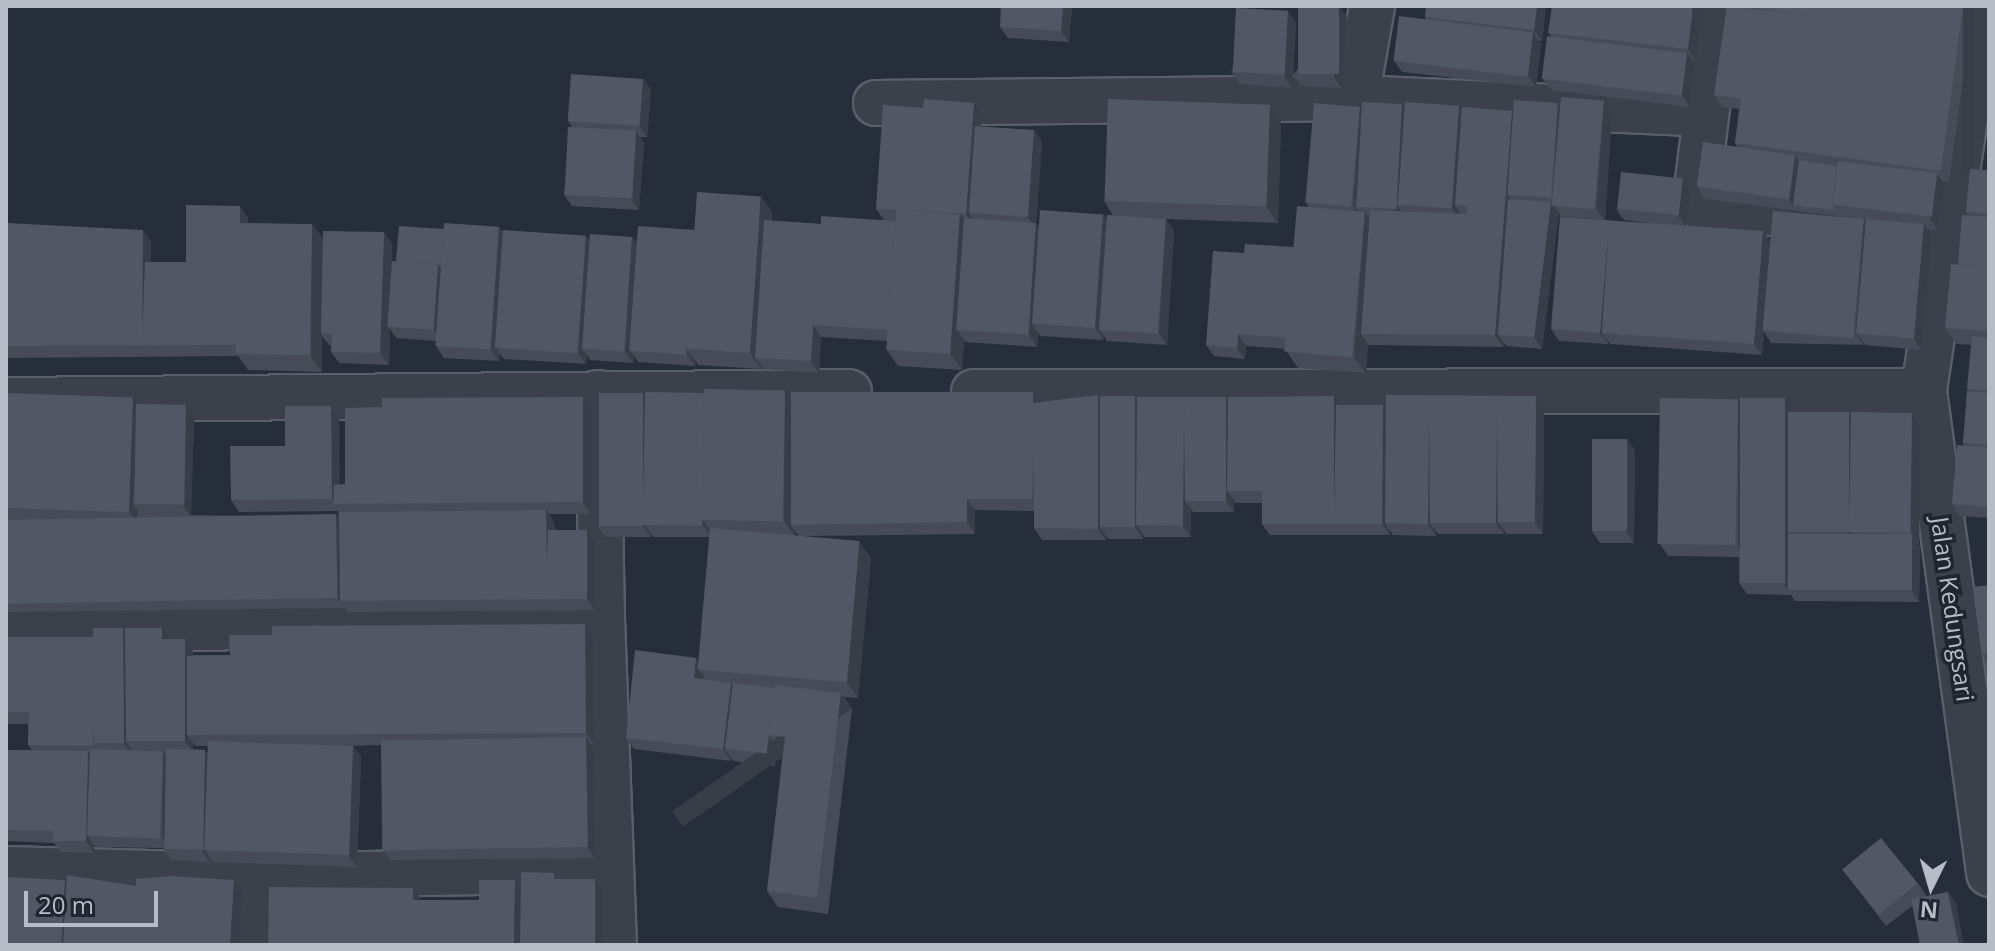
<!DOCTYPE html>
<html>
<head>
<meta charset="utf-8">
<style>
  body { margin:0 }
  #map { position:relative; width:1995px; height:951px; overflow:hidden; background:#272e3b; font-family:"Open Sans",sans-serif }
  div>[style] { position:absolute }
  .roads { filter:drop-shadow(2px 0 #595e69) drop-shadow(-2px 0 #595e69) drop-shadow(0 2px #595e69) drop-shadow(0 -2px #595e69) }
  .minor>* { height:44px; margin:-22px; padding:0 22px; transform-origin:22px; border-radius:22px; background:#3b404b }
  .wall>* { inset:0; background:#464b57 }
  .shaded-wall>* { inset:0; background:#393d47; transform-origin:0 0 }
  .building>* { inset:0; background:#515765; transform-origin:0 0 }
  span { translate:-50% -50%; white-space:nowrap; text-align:center; line-height:1.15; -webkit-text-stroke:7px #202530; paint-order:stroke }
  .street-label { font-size:24px; color:#b7bcc6 }
  .frame { position:absolute; inset:0; border:8px solid #b7bcc6; pointer-events:none }
  .north { position:absolute; left:1891px; top:847px; width:80px; height:80px; -webkit-text-stroke:6px #202530; paint-order:stroke; rotate:185deg; font-size:22px; font-weight:700; line-height:32px; text-align:center; color:#b7bcc6 }
  .north::after { content:''; display:block; margin:auto; width:28px; height:36px; background:#b7bcc6; clip-path:polygon(50% 0,100% 100%,50% 72%,0 100%) }
  .scale { position:absolute; left:24px; top:891px; width:134px; height:36px; box-sizing:border-box; border:4px solid #b7bcc6; border-top:0; padding-left:10px; font-size:24px; line-height:28px; white-space:nowrap; color:#b7bcc6; -webkit-text-stroke:6px #202530; paint-order:stroke }
</style>
</head>
<body>
<div id="map">
  <div class="roads">
    <div class="minor">
      <div style="left:1720px;top:6px;width:200px;rotate:97.2deg"></div>
      <div style="left:1695px;top:204px;width:137px;rotate:6.7deg"></div>
      <div style="left:1982px;top:6px;width:389px;rotate:98.6deg"></div>
      <div style="left:1924px;top:391px;width:487px;rotate:82.3deg"></div>
      <div style="left:1356px;top:98px;width:93px;rotate:-80.1deg"></div>
      <div style="left:876px;top:103px;width:480px;rotate:-0.6deg"></div>
      <div style="left:1356px;top:98px;width:350px;rotate:2.6deg"></div>
      <div style="left:974px;top:392px;width:950px;rotate:-0.06deg"></div>
      <div style="left:598px;top:393px;width:225px;rotate:89deg"></div>
      <div style="left:6px;top:400px;width:843px;rotate:-0.54deg"></div>
      <div style="left:6px;top:633px;width:596px;rotate:-1.44deg"></div>
      <div style="left:602px;top:618px;width:327px;rotate:87.9deg"></div>
      <div style="left:6px;top:869px;width:244px;rotate:1.6deg"></div>
      <div style="left:250px;top:876px;width:360px;rotate:-1deg"></div>
      <div style="left:248px;top:945px;width:69px;rotate:-88.3deg"></div>
    </div>
  </div>
  <div class="wall">
    <div style="clip-path:polygon(1072px 6px,1069px 42px,1008px 38px,1000px 27px)"></div>
    <div style="clip-path:polygon(1426px 6px,1546px 6px,1542px 41px,1539px 41px,1541px 44px,1536px 87px,1402px 72px,1394px 61px,1426px 19px,1425px 17px)"></div>
    <div style="clip-path:polygon(1722px 6px,1973px 6px,1949px 182px,1942px 181px,1945px 185px,1938px 230px,1927px 229px,1932px 235px,1922px 350px,1865px 345px,1863px 342px,1863px 345px,1771px 343px,1764px 332px,1762px 355px,1610px 344px,1608px 341px,1608px 344px,1559px 341px,1551px 329px,1649px 223px,1624px 220px,1616px 209px,1683px 179px,1691px 191px,1686px 226px,1763px 231px,1770px 241px,1846px 217px,1705px 199px,1697px 187px,1737px 147px,1735px 143px,1739px 109px,1722px 107px,1714px 95px,1726px 11px)"></div>
    <div style="clip-path:polygon(1288px 11px,1296px 23px,1292px 88px,1240px 84px,1231px 72px)"></div>
    <div style="clip-path:polygon(1702px 15px,1696px 61px,1693px 60px,1695px 64px,1690px 107px,1551px 90px,1543px 79px,1551px 36px,1548px 33px)"></div>
    <div style="clip-path:polygon(1347px 17px,1342px 88px,1301px 86px,1293px 74px)"></div>
    <div style="clip-path:polygon(643px 79px,651px 90px,647px 137px,639px 137px,644px 143px,639px 210px,572px 206px,564px 195px,572px 127px,568px 121px)"></div>
    <div style="clip-path:polygon(1604px 101px,1612px 113px,1605px 220px,1561px 217px,1559px 213px,1542px 349px,1506px 346px,1504px 343px,1503px 347px,1369px 345px,1368px 344px,1366px 373px,1298px 368px,1287px 352px,1287px 349px,1246px 346px,1245px 359px,1214px 356px,1206px 345px,1244px 253px,1294px 247px,1309px 207px,1306px 203px,1361px 109px,1402px 104px,1404px 108px,1459px 106px,1462px 110px,1513px 113px)"></div>
    <div style="clip-path:polygon(1270px 105px,1281px 121px,1278px 223px,1166px 219px,1174px 231px,1167px 345px,1107px 341px,1104px 336px,1103px 340px,1040px 336px,1038px 333px,1037px 347px,965px 342px,964px 340px,962px 370px,898px 366px,887px 350px,887px 341px,821px 337px,819px 373px,763px 369px,762px 367px,761px 369px,698px 365px,696px 361px,695px 366px,638px 362px,634px 356px,633px 363px,590px 360px,587px 355px,586px 364px,504px 359px,500px 354px,499px 361px,444px 358px,436px 346px,436px 341px,396px 338px,390px 329px,389px 365px,339px 363px,331px 352px,331px 345px,329px 345px,322px 336px,322px 372px,248px 370px,238px 356px,6px 358px,6px 223px,151px 241px,151px 262px,186px 262px,240px 206px,248px 218px,248px 223px,312px 224px,323px 239px,384px 232px,392px 244px,391px 286px,396px 261px,443px 229px,499px 227px,503px 232px,589px 241px,632px 237px,637px 243px,772px 212px,772px 221px,821px 224px,884px 220px,876px 209px,982px 115px,981px 127px,1034px 130px,1042px 141px,1036px 224px,1039px 227px,1103px 214px,1106px 219px,1113px 215px,1104px 201px)"></div>
    <div style="clip-path:polygon(1989px 170px,1989px 518px,1960px 516px,1952px 504px,1964px 445px,1963px 443px,1969px 392px,1967px 389px,1971px 345px,1957px 344px,1945px 328px,1958px 264px,1969px 215px,1966px 212px)"></div>
    <div style="clip-path:polygon(785px 390px,791px 399px,1040px 402px,1098px 395px,1100px 398px,1137px 399px,1226px 397px,1228px 400px,1334px 396px,1340px 405px,1386px 409px,1536px 396px,1544px 407px,1543px 534px,1506px 534px,1504px 530px,1504px 534px,1438px 534px,1436px 531px,1436px 536px,1393px 535px,1390px 531px,1390px 535px,1270px 535px,1262px 524px,1262px 503px,1235px 503px,1234px 500px,1234px 512px,1193px 512px,1191px 509px,1191px 537px,1144px 537px,1143px 534px,1143px 539px,1108px 539px,1106px 536px,1106px 540px,1042px 540px,1034px 528px,1034px 511px,975px 510px,975px 534px,799px 536px,796px 532px,796px 536px,859px 542px,871px 558px,858px 698px,844px 697px,852px 709px,828px 914px,778px 907px,767px 891px,783px 751px,781px 751px,777px 746px,775px 766px,733px 761px,731px 758px,731px 761px,634px 749px,626px 738px,696px 658px,699px 662px,710px 537px,653px 537px,651px 534px,651px 537px,606px 537px,598px 526px,645px 397px)"></div>
    <div style="clip-path:polygon(6px 393px,138px 404px,194px 417px,191px 515px,339px 518px,338px 511px,239px 512px,231px 500px,285px 446px,331px 406px,339px 417px,339px 485px,345px 484px,382px 407px,583px 397px,591px 408px,591px 514px,549px 514px,554px 522px,555px 530px,595px 541px,595px 610px,348px 612px,345px 608px,8px 612px,6px 609px)"></div>
    <div style="clip-path:polygon(1738px 399px,1740px 402px,1793px 410px,1793px 412px,1851px 415px,1912px 413px,1920px 425px,1919px 544px,1918px 544px,1920px 547px,1919px 602px,1795px 601px,1791px 595px,1747px 594px,1739px 583px,1739px 557px,1668px 556px,1660px 544px)"></div>
    <div style="clip-path:polygon(1627px 439px,1635px 451px,1634px 543px,1600px 543px,1592px 531px)"></div>
    <div style="clip-path:polygon(1989px 585px,1989px 688px,1986px 661px,1982px 654px)"></div>
    <div style="clip-path:polygon(evenodd,123px 628px,125px 632px,170px 639px,193px 651px,193px 655px,230px 655px,593px 635px,594px 744px,591px 744px,594px 749px,595px 858px,390px 860px,382px 848px,381px 745px,349px 746px,353px 746px,361px 757px,357px 867px,213px 862px,210px 858px,210px 862px,171px 860px,163px 848px,96px 847px,94px 845px,94px 853px,61px 852px,54px 843px,6px 841px,6px 750px,32px 750px,28px 745px,28px 724px,6px 724px,6px 637px,93px 637px,123px 628px,193px 743px,196px 746px,208px 746px,208px 753px,193px 749px,193px 743px)"></div>
    <div style="clip-path:polygon(1842px 869px,1918px 883px,1926px 895px,1924px 896px,1956px 903px,1912px 906px,1886px 926px)"></div>
  </div>
  <div class="shaded-wall">
    <div style="clip-path:polygon(1063px 6px,1072px 6px,1069px 42px,1061px 31px)"></div>
    <div style="clip-path:polygon(1339px 6px,1347px 17px,1342px 88px,1334px 77px)"></div>
    <div style="clip-path:polygon(1537px 6px,1546px 6px,1542px 41px,1534px 30px)"></div>
    <div style="clip-path:polygon(1693px 6px,1696px 6px,1702px 15px,1696px 61px,1688px 49px)"></div>
    <div style="left:1963px;top:6px;width:10px;height:166px"></div>
    <div style="clip-path:polygon(1288px 11px,1296px 23px,1292px 88px,1284px 76px)"></div>
    <div style="clip-path:polygon(1533px 32px,1541px 44px,1536px 87px,1528px 76px)"></div>
    <div style="clip-path:polygon(1687px 52px,1695px 64px,1690px 107px,1682px 95px)"></div>
    <div style="clip-path:polygon(643px 79px,651px 90px,647px 137px,639px 126px)"></div>
    <div style="clip-path:polygon(1604px 101px,1612px 113px,1605px 220px,1596px 209px)"></div>
    <div style="clip-path:polygon(974px 103px,982px 115px,975px 213px,969px 213px,975px 221px,974px 226px,966px 214px)"></div>
    <div style="clip-path:polygon(1558px 103px,1566px 115px,1556px 206px,1552px 199px)"></div>
    <div style="clip-path:polygon(1402px 104px,1410px 116px,1397px 205px,1403px 213px,1402px 221px,1394px 209px)"></div>
    <div style="clip-path:polygon(1270px 105px,1281px 121px,1278px 223px,1266px 207px)"></div>
    <div style="clip-path:polygon(1459px 106px,1467px 118px,1455px 205px,1460px 213px,1460px 221px,1452px 209px)"></div>
    <div style="clip-path:polygon(1360px 107px,1368px 118px,1355px 207px,1361px 215px,1361px 218px,1353px 207px)"></div>
    <div style="clip-path:polygon(1512px 111px,1520px 122px,1508px 195px,1514px 204px,1498px 335px,1504px 343px,1503px 347px,1495px 335px)"></div>
    <div style="clip-path:polygon(1034px 130px,1042px 141px,1036px 224px,1044px 234px,1032px 324px,1038px 333px,1037px 347px,1029px 335px,1035px 227px,1028px 217px)"></div>
    <div style="clip-path:polygon(636px 131px,644px 143px,639px 210px,631px 199px)"></div>
    <div style="clip-path:polygon(1795px 155px,1803px 166px,1793px 205px,1789px 200px)"></div>
    <div style="clip-path:polygon(1937px 174px,1945px 185px,1938px 230px,1930px 219px)"></div>
    <div style="clip-path:polygon(1683px 179px,1691px 191px,1686px 227px,1678px 216px)"></div>
    <div style="clip-path:polygon(761px 196px,772px 212px,762px 358px,755px 358px,762px 367px,761px 369px,750px 353px)"></div>
    <div style="clip-path:polygon(1551px 202px,1559px 213px,1542px 349px,1534px 337px)"></div>
    <div style="clip-path:polygon(240px 206px,248px 218px,247px 356px,239px 345px)"></div>
    <div style="clip-path:polygon(1365px 212px,1376px 228px,1361px 334px,1368px 344px,1366px 373px,1354px 357px)"></div>
    <div style="clip-path:polygon(960px 214px,971px 230px,957px 330px,964px 340px,962px 370px,950px 354px)"></div>
    <div style="clip-path:polygon(1103px 214px,1111px 226px,1099px 330px,1104px 336px,1103px 340px,1095px 328px)"></div>
    <div style="clip-path:polygon(1166px 219px,1174px 231px,1167px 345px,1159px 333px)"></div>
    <div style="clip-path:polygon(1864px 219px,1872px 230px,1857px 334px,1863px 342px,1863px 345px,1855px 333px)"></div>
    <div style="clip-path:polygon(312px 224px,323px 240px,321px 333px,322px 336px,322px 372px,311px 356px)"></div>
    <div style="clip-path:polygon(1924px 224px,1932px 235px,1922px 350px,1914px 339px)"></div>
    <div style="clip-path:polygon(499px 227px,507px 239px,496px 348px,500px 354px,499px 361px,491px 350px)"></div>
    <div style="clip-path:polygon(143px 230px,151px 241px,150px 347px,142px 336px)"></div>
    <div style="clip-path:polygon(1763px 231px,1771px 242px,1762px 355px,1754px 344px)"></div>
    <div style="clip-path:polygon(384px 232px,392px 244px,390px 327px,388px 327px,390px 329px,389px 365px,380px 353px)"></div>
    <div style="clip-path:polygon(586px 236px,594px 247px,582px 349px,587px 355px,586px 364px,578px 353px)"></div>
    <div style="clip-path:polygon(632px 237px,640px 248px,630px 351px,634px 356px,633px 363px,625px 352px)"></div>
    <div style="clip-path:polygon(1608px 238px,1602px 333px,1608px 341px,1608px 344px,1600px 333px)"></div>
    <div style="clip-path:polygon(438px 264px,442px 269px,442px 341px,434px 330px)"></div>
    <div style="clip-path:polygon(813px 325px,821px 337px,819px 373px,811px 361px)"></div>
    <div style="clip-path:polygon(1238px 334px,1246px 346px,1245px 359px,1237px 348px)"></div>
    <div style="clip-path:polygon(687px 350px,696px 361px,695px 366px,687px 354px)"></div>
    <div style="clip-path:polygon(785px 390px,796px 406px,791px 525px,796px 532px,796px 537px,784px 521px)"></div>
    <div style="clip-path:polygon(1033px 392px,1041px 403px,1033px 403px)"></div>
    <div style="clip-path:polygon(643px 393px,651px 405px,645px 525px,651px 534px,651px 537px,643px 526px)"></div>
    <div style="clip-path:polygon(1098px 395px,1106px 407px,1100px 527px,1106px 536px,1106px 540px,1098px 529px)"></div>
    <div style="clip-path:polygon(1135px 396px,1143px 408px,1136px 525px,1143px 534px,1143px 539px,1135px 527px)"></div>
    <div style="clip-path:polygon(1334px 396px,1342px 408px,1334px 517px)"></div>
    <div style="clip-path:polygon(1536px 396px,1544px 407px,1543px 534px,1535px 522px)"></div>
    <div style="clip-path:polygon(133px 397px,141px 408px,133px 504px,138px 511px,137px 523px,129px 511px)"></div>
    <div style="clip-path:polygon(583px 397px,591px 408px,591px 514px,583px 502px)"></div>
    <div style="clip-path:polygon(1226px 397px,1234px 408px,1227px 491px,1234px 500px,1234px 512px,1226px 501px)"></div>
    <div style="clip-path:polygon(1785px 398px,1793px 410px,1792px 532px,1788px 532px,1792px 538px,1788px 590px,1784px 584px)"></div>
    <div style="clip-path:polygon(1738px 399px,1746px 410px,1746px 557px,1738px 545px)"></div>
    <div style="clip-path:polygon(1429px 404px,1430px 523px,1436px 531px,1436px 536px,1428px 524px)"></div>
    <div style="clip-path:polygon(186px 405px,194px 417px,191px 517px,183px 506px)"></div>
    <div style="clip-path:polygon(1383px 405px,1391px 416px,1385px 523px,1390px 531px,1390px 535px,1382px 524px)"></div>
    <div style="clip-path:polygon(331px 406px,339px 417px,340px 504px,335px 504px,332px 499px)"></div>
    <div style="clip-path:polygon(1184px 406px,1185px 501px,1191px 509px,1191px 537px,1183px 526px)"></div>
    <div style="clip-path:polygon(1849px 412px,1857px 424px,1851px 532px,1856px 541px,1856px 544px,1848px 532px)"></div>
    <div style="clip-path:polygon(1497px 413px,1498px 522px,1504px 530px,1504px 534px,1496px 523px)"></div>
    <div style="clip-path:polygon(1912px 413px,1920px 425px,1919px 544px,1911px 532px)"></div>
    <div style="clip-path:polygon(1627px 439px,1635px 451px,1634px 543px,1626px 531px)"></div>
    <div style="clip-path:polygon(967px 499px,975px 510px,975px 534px,967px 522px)"></div>
    <div style="clip-path:polygon(546px 510px,554px 522px,555px 576px,547px 564px)"></div>
    <div style="clip-path:polygon(336px 514px,344px 525px,340px 601px,345px 609px,337px 598px)"></div>
    <div style="clip-path:polygon(703px 520px,711px 532px,711px 537px,703px 525px)"></div>
    <div style="clip-path:polygon(587px 530px,595px 541px,595px 610px,587px 599px)"></div>
    <div style="clip-path:polygon(1912px 535px,1920px 547px,1919px 602px,1911px 590px)"></div>
    <div style="clip-path:polygon(859px 542px,871px 558px,858px 698px,846px 682px)"></div>
    <div style="clip-path:polygon(585px 624px,593px 635px,594px 744px,586px 733px)"></div>
    <div style="clip-path:polygon(123px 628px,131px 640px,126px 741px,132px 750px,132px 754px,124px 743px)"></div>
    <div style="clip-path:polygon(162px 628px,170px 639px,162px 639px)"></div>
    <div style="clip-path:polygon(185px 639px,193px 651px,193px 735px,187px 735px,193px 743px,193px 753px,185px 741px)"></div>
    <div style="clip-path:polygon(696px 658px,704px 669px,698px 669px,704px 676px,702px 690px,694px 678px)"></div>
    <div style="clip-path:polygon(731px 683px,739px 695px,725px 749px,731px 758px,731px 761px,723px 749px)"></div>
    <div style="left:841px;top:693px;width:19px;height:206px;rotate:55deg"></div>
    <div style="clip-path:polygon(769px 735px,777px 746px,775px 766px,767px 754px)"></div>
    <div style="clip-path:polygon(586px 737px,594px 749px,595px 858px,587px 847px)"></div>
    <div style="clip-path:polygon(353px 746px,361px 757px,357px 867px,349px 856px)"></div>
    <div style="clip-path:polygon(205px 750px,213px 761px,205px 850px,210px 858px,210px 862px,202px 850px)"></div>
    <div style="clip-path:polygon(88px 751px,96px 763px,88px 836px,94px 845px,94px 853px,86px 841px)"></div>
    <div style="clip-path:polygon(163px 751px,171px 763px,170px 848px,162px 837px)"></div>
    <div style="clip-path:polygon(595px 879px,603px 891px,603px 945px,594px 945px)"></div>
    <div style="clip-path:polygon(65px 880px,73px 892px,70px 945px,61px 945px)"></div>
    <div style="clip-path:polygon(234px 880px,242px 891px,239px 945px,230px 945px)"></div>
    <div style="clip-path:polygon(515px 880px,523px 892px,522px 945px,514px 945px)"></div>
    <div style="clip-path:polygon(413px 888px,421px 899px,413px 900px)"></div>
    <div style="clip-path:polygon(1948px 892px,1956px 903px,1964px 945px,1959px 945px)"></div>
  </div>
  <div class="building">
    <div style="clip-path:polygon(1001px 6px,1063px 6px,1061px 31px,1000px 27px)"></div>
    <div style="left:1298px;top:6px;width:41px;height:68px"></div>
    <div style="clip-path:polygon(1426px 6px,1537px 6px,1534px 30px,1425px 17px)"></div>
    <div style="clip-path:polygon(1552px 6px,1693px 6px,1688px 49px,1548px 33px)"></div>
    <div style="clip-path:polygon(1727px 6px,1814px 16px,1741px 6px,1963px 6px,1941px 171px,1735px 143px,1741px 99px,1714px 95px)"></div>
    <div style="left:1236px;top:8px;width:52px;height:64px;rotate:3deg"></div>
    <div style="left:1399px;top:16px;width:135px;height:45px;rotate:7deg"></div>
    <div style="left:1547px;top:36px;width:141px;height:43px;rotate:7deg"></div>
    <div style="left:571px;top:74px;width:72px;height:47px;rotate:4deg"></div>
    <div style="left:1561px;top:97px;width:43px;height:109px;rotate:5deg"></div>
    <div style="clip-path:polygon(924px 99px,974px 103px,966px 214px,876px 209px,883px 105px,923px 108px)"></div>
    <div style="left:1108px;top:99px;width:162px;height:102px;rotate:2deg"></div>
    <div style="left:1514px;top:100px;width:44px;height:95px;rotate:4deg"></div>
    <div style="left:1362px;top:102px;width:40px;height:105px;rotate:3deg"></div>
    <div style="left:1405px;top:102px;width:54px;height:103px;rotate:4deg"></div>
    <div style="left:1314px;top:103px;width:46px;height:100px;rotate:5deg"></div>
    <div style="clip-path:polygon(1462px 107px,1512px 111px,1495px 335px,1361px 334px,1370px 210px,1467px 214px,1467px 206px,1455px 205px)"></div>
    <div style="left:975px;top:126px;width:59px;height:87px;rotate:4deg"></div>
    <div style="left:568px;top:127px;width:68px;height:68px;rotate:3deg"></div>
    <div style="left:1703px;top:142px;width:93px;height:45px;rotate:8deg"></div>
    <div style="clip-path:polygon(1799px 160px,1837px 166px,1832px 205px,1836px 210px,1793px 205px)"></div>
    <div style="left:1838px;top:161px;width:100px;height:44px;rotate:7deg"></div>
    <div style="clip-path:polygon(1970px 169px,1989px 170px,1989px 214px,1966px 212px)"></div>
    <div style="left:1621px;top:172px;width:62px;height:37px;rotate:6deg"></div>
    <div style="left:697px;top:192px;width:64px;height:157px;rotate:4deg"></div>
    <div style="clip-path:polygon(1508px 199px,1551px 202px,1534px 337px,1498px 335px)"></div>
    <div style="clip-path:polygon(186px 205px,240px 206px,240px 223px,238px 223px,237px 345px,6px 346px,6px 223px,143px 230px,142px 336px,145px 262px,186px 262px)"></div>
    <div style="left:1297px;top:206px;width:68px;height:146px;rotate:5deg"></div>
    <div style="left:896px;top:210px;width:64px;height:140px;rotate:4deg"></div>
    <div style="left:1040px;top:210px;width:63px;height:114px;rotate:4deg"></div>
    <div style="left:1773px;top:211px;width:91px;height:120px;rotate:5deg"></div>
    <div style="left:1107px;top:215px;width:59px;height:115px;rotate:4deg"></div>
    <div style="clip-path:polygon(1962px 215px,1989px 217px,1989px 267px,1958px 264px)"></div>
    <div style="clip-path:polygon(821px 216px,895px 221px,888px 330px,813px 325px,811px 361px,755px 358px,764px 220px,821px 224px)"></div>
    <div style="clip-path:polygon(1560px 217px,1763px 231px,1754px 344px,1602px 333px,1608px 238px,1600px 333px,1551px 329px)"></div>
    <div style="left:964px;top:218px;width:72px;height:112px;rotate:4deg"></div>
    <div style="left:1866px;top:219px;width:58px;height:115px;rotate:5deg"></div>
    <div style="left:238px;top:223px;width:74px;height:131px;rotate:1deg"></div>
    <div style="left:444px;top:223px;width:55px;height:123px;rotate:4deg"></div>
    <div style="clip-path:polygon(399px 226px,443px 229px,441px 268px,438px 264px,396px 261px)"></div>
    <div style="left:638px;top:226px;width:57px;height:125px;rotate:4deg"></div>
    <div style="left:503px;top:230px;width:83px;height:118px;rotate:4deg"></div>
    <div style="clip-path:polygon(323px 231px,384px 232px,380px 353px,331px 352px,332px 334px,321px 333px)"></div>
    <div style="left:590px;top:234px;width:42px;height:115px;rotate:4deg"></div>
    <div style="clip-path:polygon(1245px 244px,1294px 247px,1288px 338px,1238px 334px,1237px 348px,1206px 345px,1213px 251px,1244px 253px)"></div>
    <div style="left:392px;top:261px;width:46px;height:66px;rotate:4deg"></div>
    <div style="clip-path:polygon(1951px 264px,1989px 267px,1989px 331px,1945px 328px)"></div>
    <div style="clip-path:polygon(1972px 336px,1989px 338px,1989px 391px,1967px 389px)"></div>
    <div style="left:704px;top:389px;width:81px;height:131px;rotate:1deg"></div>
    <div style="clip-path:polygon(1967px 391px,1989px 393px,1989px 445px,1963px 443px)"></div>
    <div style="left:645px;top:392px;width:59px;height:133px;rotate:1deg"></div>
    <div style="clip-path:polygon(791px 392px,1033px 392px,1033px 403px,1098px 395px,1098px 529px,1034px 528px,1034px 450px,1032px 499px,967px 499px,967px 522px,791px 525px)"></div>
    <div style="left:6px;top:393px;width:127px;height:115px;rotate:2deg"></div>
    <div style="left:599px;top:393px;width:44px;height:133px"></div>
    <div style="clip-path:polygon(1386px 395px,1536px 396px,1535px 522px,1498px 522px,1497px 413px,1496px 523px,1430px 523px,1429px 404px,1428px 524px,1385px 523px)"></div>
    <div style="left:1100px;top:396px;width:35px;height:131px"></div>
    <div style="clip-path:polygon(1334px 396px,1334px 517px,1336px 405px,1383px 405px,1382px 524px,1262px 524px,1262px 491px,1227px 491px,1228px 397px)"></div>
    <div style="clip-path:polygon(583px 397px,583px 502px,333px 504px,334px 485px,345px 484px,345px 408px,382px 407px,382px 398px)"></div>
    <div style="clip-path:polygon(1137px 397px,1226px 397px,1226px 501px,1185px 501px,1184px 406px,1183px 526px,1136px 525px)"></div>
    <div style="left:1660px;top:398px;width:78px;height:146px;rotate:1deg"></div>
    <div style="left:1740px;top:398px;width:45px;height:185px"></div>
    <div style="left:136px;top:404px;width:50px;height:100px;rotate:1deg"></div>
    <div style="clip-path:polygon(285px 406px,331px 406px,332px 499px,231px 500px,230px 446px,285px 446px)"></div>
    <div style="left:1788px;top:412px;width:61px;height:120px"></div>
    <div style="left:1851px;top:412px;width:61px;height:120px;rotate:1deg"></div>
    <div style="left:1592px;top:439px;width:35px;height:92px"></div>
    <div style="clip-path:polygon(1957px 445px,1989px 447px,1989px 507px,1952px 504px)"></div>
    <div style="clip-path:polygon(546px 510px,547px 564px,548px 530px,587px 530px,587px 599px,340px 601px,339px 512px)"></div>
    <div style="left:336px;top:514px;width:84px;height:330px;rotate:89deg"></div>
    <div style="left:710px;top:528px;width:150px;height:142px;rotate:5deg"></div>
    <div style="left:1788px;top:534px;width:124px;height:56px"></div>
    <div style="clip-path:polygon(1989px 585px,1989px 653px,1982px 654px,1973px 587px)"></div>
    <div style="clip-path:polygon(585px 624px,586px 733px,187px 735px,187px 656px,230px 655px,229px 635px,272px 635px,272px 626px)"></div>
    <div style="clip-path:polygon(93px 628px,123px 628px,124px 743px,94px 743px,93px 723px,93px 746px,28px 745px,29px 712px,6px 712px,6px 637px,93px 637px)"></div>
    <div style="clip-path:polygon(125px 628px,162px 628px,162px 639px,185px 639px,185px 741px,126px 741px)"></div>
    <div style="clip-path:polygon(635px 650px,696px 658px,694px 678px,731px 683px,723px 749px,626px 738px)"></div>
    <div style="clip-path:polygon(1985px 661px,1989px 661px,1989px 688px)"></div>
    <div style="left:733px;top:683px;width:42px;height:66px;rotate:7deg"></div>
    <div style="clip-path:polygon(775px 685px,841px 693px,817px 898px,767px 891px,785px 737px,769px 735px)"></div>
    <div style="left:586px;top:737px;width:110px;height:205px;rotate:89deg"></div>
    <div style="left:208px;top:741px;width:145px;height:109px;rotate:2deg"></div>
    <div style="left:90px;top:749px;width:73px;height:87px;rotate:2deg"></div>
    <div style="left:166px;top:749px;width:39px;height:100px;rotate:1deg"></div>
    <div style="clip-path:polygon(6px 750px,88px 751px,86px 841px,53px 841px,53px 831px,6px 830px)"></div>
    <div style="left:1881px;top:838px;width:58px;height:50px;rotate:51deg"></div>
    <div style="clip-path:polygon(521px 872px,554px 873px,554px 879px,552px 879px,552px 945px,520px 945px)"></div>
    <div style="clip-path:polygon(67px 875px,136px 886px,136px 879px,170px 876px,234px 880px,230px 945px,96px 945px,96px 940px,96px 945px,63px 945px)"></div>
    <div style="left:6px;top:877px;width:59px;height:68px;rotate:3deg"></div>
    <div style="left:552px;top:879px;width:43px;height:66px"></div>
    <div style="clip-path:polygon(479px 880px,515px 880px,514px 945px,268px 945px,269px 887px,413px 888px,413px 900px,479px 900px)"></div>
    <div style="clip-path:polygon(1948px 892px,1959px 945px,1920px 945px,1911px 899px)"></div>
  </div>
  <div class="street-label">
    <span style="left:1953px;top:609px;rotate:82deg">Jalan Kedungsari</span>
  </div>
  <div class="frame"></div>
  <div class="north">N</div>
  <div class="scale">20 m</div>
</div>
</body>
</html>
